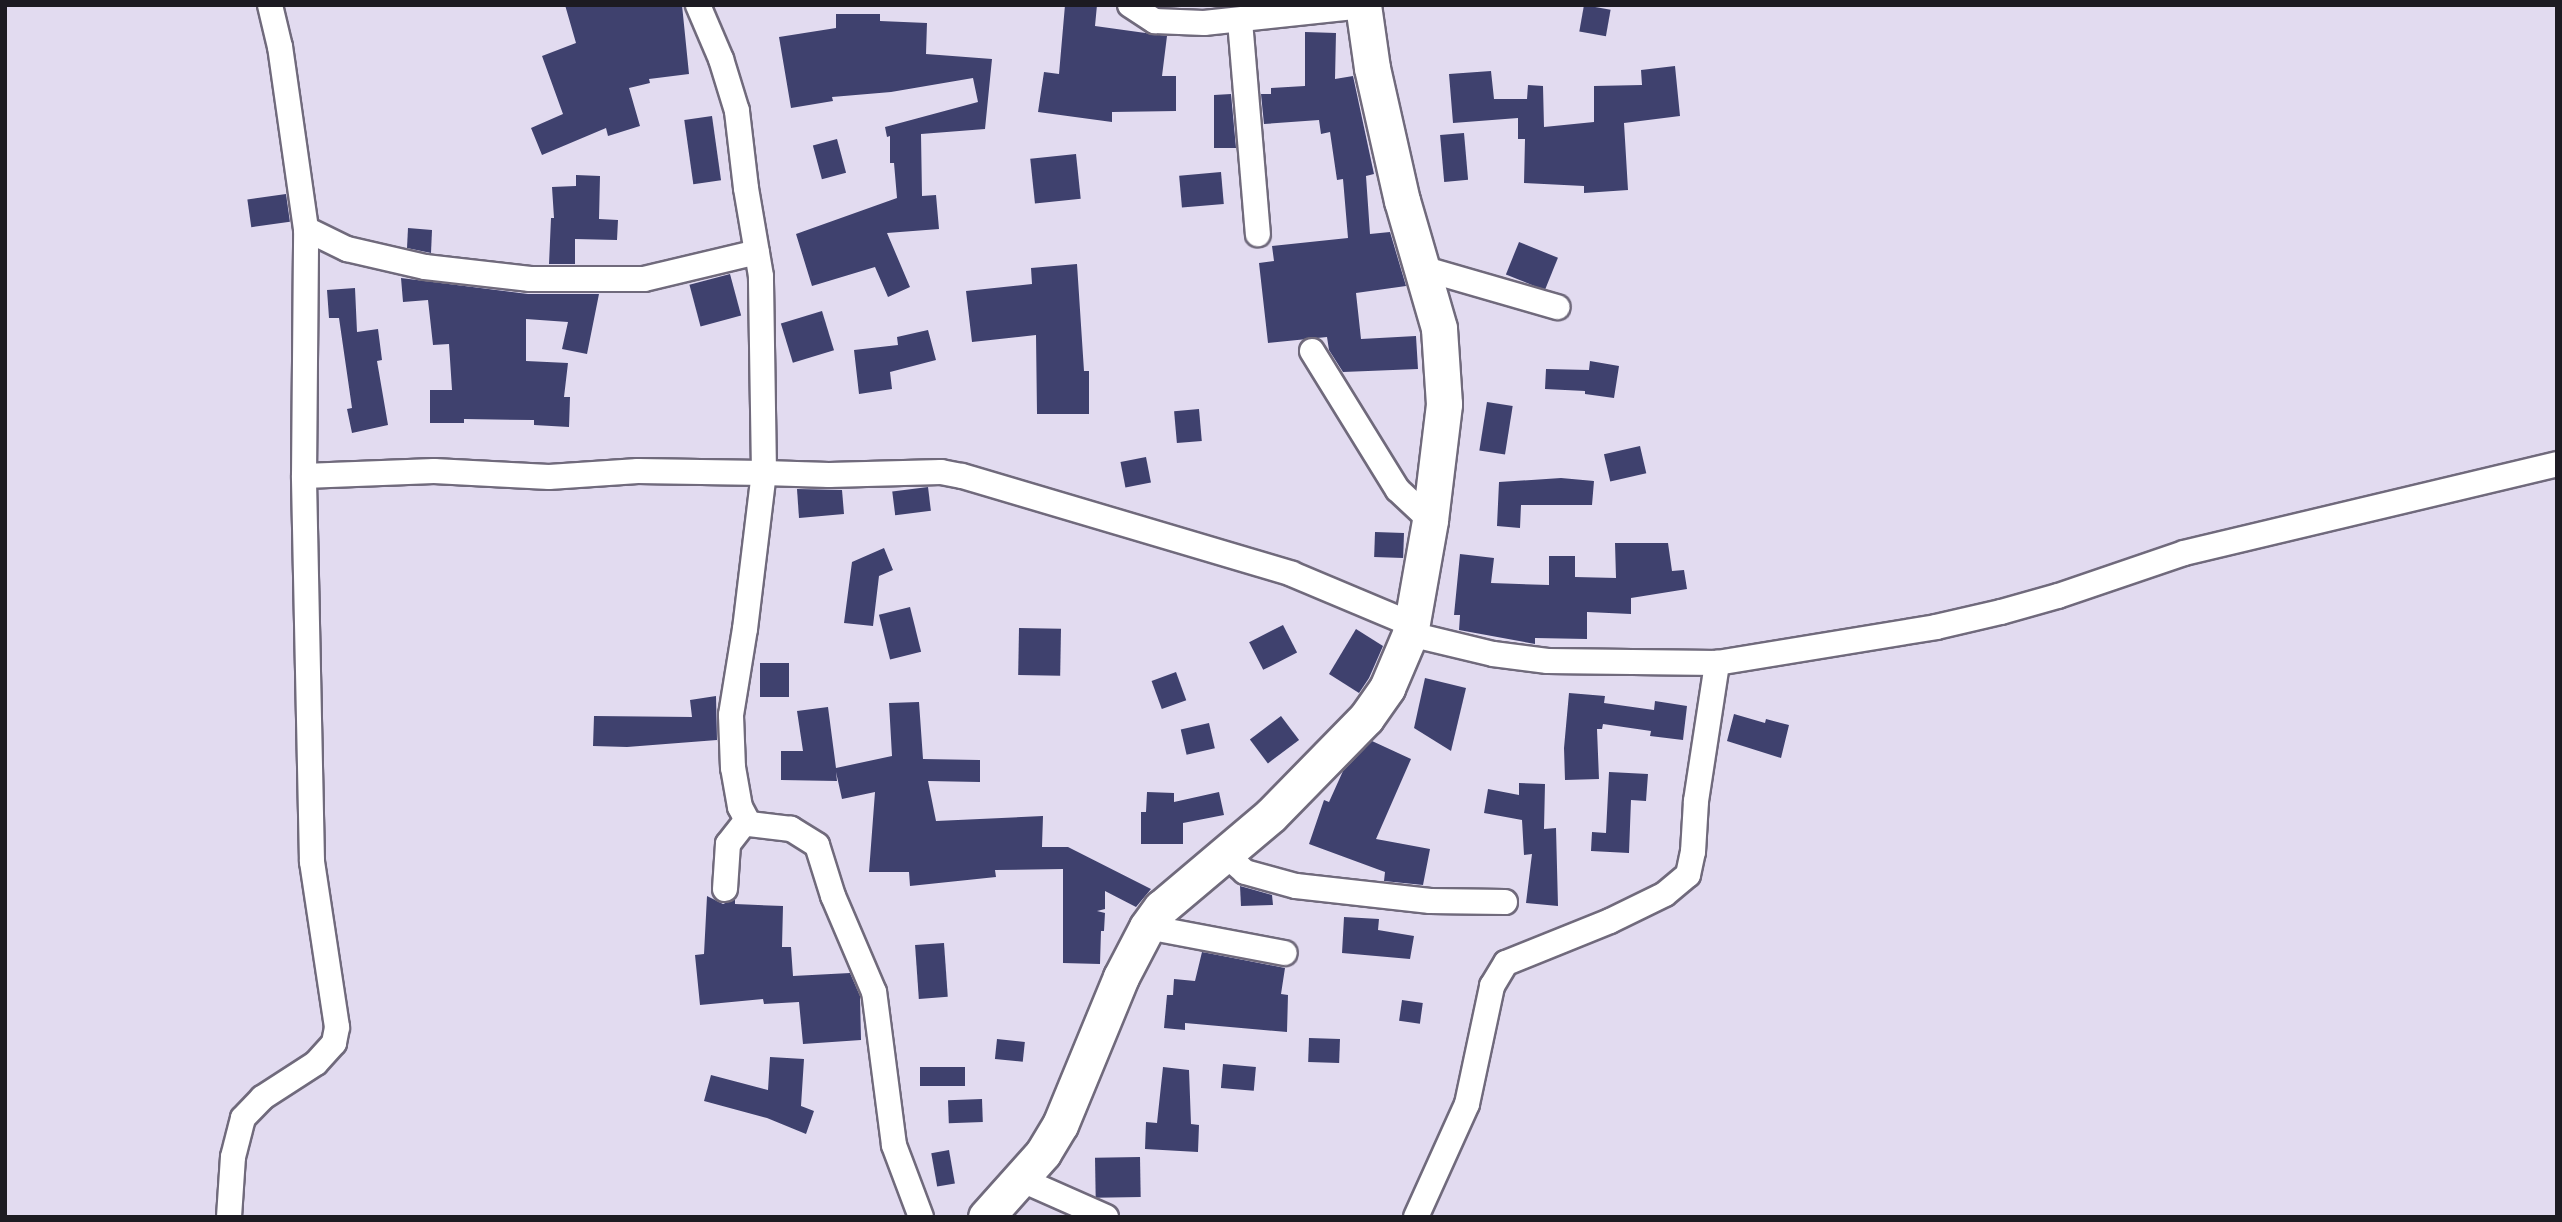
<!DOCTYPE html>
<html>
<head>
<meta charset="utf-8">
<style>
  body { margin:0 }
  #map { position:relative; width:2562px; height:1222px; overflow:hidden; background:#e2dbf0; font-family:"Public Sans",sans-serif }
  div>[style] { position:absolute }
  .building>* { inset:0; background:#3f416e; transform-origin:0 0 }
  .roads { filter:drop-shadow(2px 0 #706a7c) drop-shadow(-2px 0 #706a7c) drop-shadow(0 2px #706a7c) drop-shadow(0 -2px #706a7c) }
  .street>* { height:24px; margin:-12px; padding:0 12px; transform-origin:12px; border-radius:12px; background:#fff }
  .secondary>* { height:35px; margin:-17.5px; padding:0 17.5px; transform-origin:17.5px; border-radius:17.5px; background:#fff }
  span { translate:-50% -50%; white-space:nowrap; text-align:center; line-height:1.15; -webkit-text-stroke:7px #fff; paint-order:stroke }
  .frame { position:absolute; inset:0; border:7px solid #1d1b22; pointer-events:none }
</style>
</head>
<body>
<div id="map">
  <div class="building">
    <div style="clip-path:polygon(565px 5px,682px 5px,689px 74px,649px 79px,650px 83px,629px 88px,640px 126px,608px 136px,606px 128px,542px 155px,531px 128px,563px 114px,542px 56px,576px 43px)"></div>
    <div style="clip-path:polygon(1065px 5px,1097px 5px,1095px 26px,1167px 36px,1162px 76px,1176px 76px,1176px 111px,1112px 112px,1112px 122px,1038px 112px,1044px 72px,1059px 74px)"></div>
    <div style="left:1584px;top:5px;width:27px;height:27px;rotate:10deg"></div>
    <div style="clip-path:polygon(836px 14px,880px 14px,880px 21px,927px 23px,926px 54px,992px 59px,985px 129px,921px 134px,922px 196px,936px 195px,939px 229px,887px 233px,910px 287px,888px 297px,875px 267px,812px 286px,796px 234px,897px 198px,894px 163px,890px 163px,890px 136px,887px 137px,885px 127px,978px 102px,973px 78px,891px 92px,832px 97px,833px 101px,791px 108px,779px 37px,836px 28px)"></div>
    <div style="clip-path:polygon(1305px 32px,1336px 33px,1335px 79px,1353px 76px,1374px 174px,1366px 176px,1370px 234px,1390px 232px,1406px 286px,1356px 293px,1361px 339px,1416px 336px,1418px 369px,1343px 372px,1329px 350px,1327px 337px,1268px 343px,1259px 263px,1274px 261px,1272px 246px,1348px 238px,1343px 179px,1337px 180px,1330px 132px,1321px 134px,1319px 120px,1264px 124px,1261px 94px,1271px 94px,1271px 88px,1305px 86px)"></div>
    <div style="clip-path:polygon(1675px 66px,1680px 116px,1624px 123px,1628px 190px,1584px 193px,1584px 186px,1524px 183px,1525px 139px,1518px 139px,1518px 118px,1453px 123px,1449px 74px,1491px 71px,1494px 99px,1527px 99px,1528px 85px,1543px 86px,1544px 127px,1594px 122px,1594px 86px,1642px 85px,1641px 70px)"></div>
    <div style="clip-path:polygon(1231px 94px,1236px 148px,1214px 148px,1214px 95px)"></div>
    <div style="left:712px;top:116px;width:65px;height:28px;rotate:82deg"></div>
    <div style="left:1464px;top:133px;width:47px;height:24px;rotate:85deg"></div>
    <div style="left:837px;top:139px;width:35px;height:25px;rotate:75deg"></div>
    <div style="left:1076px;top:154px;width:45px;height:46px;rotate:84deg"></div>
    <div style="left:1221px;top:172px;width:32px;height:42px;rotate:85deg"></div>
    <div style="clip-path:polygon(576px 175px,600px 176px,599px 219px,618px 220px,617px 240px,575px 239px,575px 264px,549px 264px,551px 218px,554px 218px,552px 187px,576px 186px)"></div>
    <div style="left:286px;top:194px;width:28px;height:39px;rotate:82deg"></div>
    <div style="clip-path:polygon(408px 228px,432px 230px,431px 253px,407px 248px)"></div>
    <div style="left:1519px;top:242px;width:42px;height:35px;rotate:22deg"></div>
    <div style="clip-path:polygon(1077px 264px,1084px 371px,1089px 371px,1089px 414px,1037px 414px,1036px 335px,972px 342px,966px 291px,1032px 284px,1031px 268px)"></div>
    <div style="left:730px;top:274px;width:43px;height:42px;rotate:75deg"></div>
    <div style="clip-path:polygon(401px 278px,528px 294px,599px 294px,587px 354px,562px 349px,568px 322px,526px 319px,526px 361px,568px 363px,564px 397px,570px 397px,569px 427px,534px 425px,534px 420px,464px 419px,464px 423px,430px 423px,430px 390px,452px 390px,449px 344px,433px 345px,428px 300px,403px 302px)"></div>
    <div style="clip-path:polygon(355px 288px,357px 332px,378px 329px,382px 360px,377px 361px,388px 425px,352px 433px,347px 409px,352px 408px,339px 318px,329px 318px,327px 290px)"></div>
    <div style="left:822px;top:311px;width:41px;height:43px;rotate:73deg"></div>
    <div style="clip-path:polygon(928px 330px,936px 360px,890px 372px,892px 389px,859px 394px,854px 350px,898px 345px,897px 337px)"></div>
    <div style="clip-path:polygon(1590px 361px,1619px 366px,1614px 398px,1585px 394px,1585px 391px,1545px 389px,1546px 369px,1589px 370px)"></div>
    <div style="left:1487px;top:402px;width:26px;height:49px;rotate:9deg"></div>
    <div style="left:1199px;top:409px;width:32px;height:25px;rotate:85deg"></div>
    <div style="left:1640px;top:446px;width:28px;height:37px;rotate:77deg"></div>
    <div style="left:1146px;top:457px;width:26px;height:26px;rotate:79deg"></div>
    <div style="clip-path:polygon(1561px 478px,1594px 481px,1592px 505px,1521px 505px,1520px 528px,1497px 526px,1499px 482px)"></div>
    <div style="left:928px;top:487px;width:24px;height:36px;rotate:83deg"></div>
    <div style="clip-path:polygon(797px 489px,842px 490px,844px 514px,799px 518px)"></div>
    <div style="left:1404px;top:533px;width:25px;height:29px;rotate:92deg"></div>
    <div style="clip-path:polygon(1615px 543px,1668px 543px,1672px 571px,1684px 570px,1687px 589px,1631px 598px,1631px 614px,1587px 612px,1587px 639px,1535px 638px,1535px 644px,1459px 630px,1460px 615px,1454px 615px,1460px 554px,1494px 558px,1491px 583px,1549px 585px,1549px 556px,1575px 556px,1575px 577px,1616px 578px)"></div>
    <div style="clip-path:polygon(884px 548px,893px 570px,879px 576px,873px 626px,844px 623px,852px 562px)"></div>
    <div style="left:910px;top:607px;width:46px;height:32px;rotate:76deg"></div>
    <div style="left:1283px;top:625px;width:31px;height:38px;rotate:63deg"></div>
    <div style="left:1019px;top:628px;width:42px;height:47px;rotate:1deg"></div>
    <div style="clip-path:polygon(1356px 629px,1383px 646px,1369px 678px,1359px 693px,1329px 674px)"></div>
    <div style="left:760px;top:663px;width:29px;height:34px"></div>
    <div style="left:1176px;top:672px;width:30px;height:26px;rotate:70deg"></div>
    <div style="clip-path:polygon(1425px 678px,1466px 688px,1451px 751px,1414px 728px)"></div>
    <div style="clip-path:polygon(1569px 693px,1605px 696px,1604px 703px,1654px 710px,1655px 701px,1687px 706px,1683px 740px,1650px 736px,1651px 731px,1603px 724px,1602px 729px,1597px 729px,1599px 779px,1565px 780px,1564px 748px)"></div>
    <div style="clip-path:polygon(716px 696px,717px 740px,627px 747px,593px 746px,594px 716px,692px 717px,690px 700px)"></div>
    <div style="clip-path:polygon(919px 702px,923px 759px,980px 760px,980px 782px,928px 781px,936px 821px,1043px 816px,1042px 847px,1068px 847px,1151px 889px,1136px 907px,1105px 891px,1105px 909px,1097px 911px,1105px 913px,1104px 931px,1101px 931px,1100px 964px,1063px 963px,1063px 869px,995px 870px,996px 877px,910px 886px,909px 872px,869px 872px,875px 792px,842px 799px,836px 772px,837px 781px,781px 780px,781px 751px,803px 751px,797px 711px,828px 707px,836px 768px,892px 756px,889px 703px)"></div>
    <div style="clip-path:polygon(1734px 714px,1765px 723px,1766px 719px,1789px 725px,1781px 758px,1727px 741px)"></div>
    <div style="left:1281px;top:716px;width:30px;height:39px;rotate:53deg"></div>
    <div style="left:1209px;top:723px;width:26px;height:29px;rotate:77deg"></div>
    <div style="clip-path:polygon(1372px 741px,1411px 759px,1376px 839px,1430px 849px,1423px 885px,1384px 881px,1385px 872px,1309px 844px,1324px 800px,1329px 802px,1343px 771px)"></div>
    <div style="clip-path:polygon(1609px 772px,1648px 774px,1646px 801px,1631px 800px,1629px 853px,1591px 851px,1592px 832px,1606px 833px)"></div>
    <div style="clip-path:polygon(1519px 783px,1545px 784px,1544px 829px,1556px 828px,1558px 906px,1526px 903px,1532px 854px,1524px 855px,1522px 820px,1484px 813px,1488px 789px,1519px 795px)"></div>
    <div style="clip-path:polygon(1147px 792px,1174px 793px,1174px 802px,1219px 792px,1224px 815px,1183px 823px,1183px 844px,1141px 844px,1141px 812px,1146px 812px)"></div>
    <div style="clip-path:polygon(1240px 886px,1272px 895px,1273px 905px,1241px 906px)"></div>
    <div style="clip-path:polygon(707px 896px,723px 904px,735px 899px,735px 904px,783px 906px,782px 947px,791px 947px,793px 976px,850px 973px,860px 996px,861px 1040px,803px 1044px,799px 1002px,764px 1004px,763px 999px,700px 1005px,695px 955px,704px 954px)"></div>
    <div style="clip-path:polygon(1344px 917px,1379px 919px,1378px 930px,1414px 936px,1410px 959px,1342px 953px)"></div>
    <div style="left:944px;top:943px;width:54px;height:29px;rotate:86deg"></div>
    <div style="clip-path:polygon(1202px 952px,1285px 968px,1281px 994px,1288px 995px,1287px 1032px,1185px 1023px,1185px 1030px,1164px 1028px,1167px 995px,1173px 995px,1174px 979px,1195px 981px)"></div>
    <div style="left:1402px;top:1000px;width:21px;height:21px;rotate:8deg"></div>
    <div style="left:1309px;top:1038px;width:31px;height:24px;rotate:2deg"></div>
    <div style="left:997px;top:1039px;width:28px;height:20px;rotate:6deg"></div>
    <div style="clip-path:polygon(770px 1057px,804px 1059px,801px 1106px,814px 1111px,806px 1134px,767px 1118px,704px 1101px,711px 1075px,768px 1090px)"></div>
    <div style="left:1223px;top:1064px;width:33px;height:24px;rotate:5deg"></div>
    <div style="left:965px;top:1067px;width:19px;height:45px;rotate:90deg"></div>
    <div style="clip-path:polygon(1163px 1067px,1189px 1070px,1191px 1124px,1199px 1125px,1198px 1152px,1145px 1149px,1146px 1122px,1157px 1123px)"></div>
    <div style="left:982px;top:1099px;width:23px;height:34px;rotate:88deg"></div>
    <div style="left:949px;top:1150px;width:34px;height:18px;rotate:80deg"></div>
    <div style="left:1140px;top:1157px;width:40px;height:45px;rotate:89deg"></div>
  </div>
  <div class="roads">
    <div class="street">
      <div style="left:1130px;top:5px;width:30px;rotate:33deg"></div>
      <div style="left:1155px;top:21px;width:49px;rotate:2.3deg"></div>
      <div style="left:1204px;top:23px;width:160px;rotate:-6.1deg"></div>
      <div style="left:1240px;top:21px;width:214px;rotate:85.2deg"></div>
      <div style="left:306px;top:229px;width:46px;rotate:26deg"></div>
      <div style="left:347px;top:249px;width:80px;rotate:13deg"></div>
      <div style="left:425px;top:267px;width:106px;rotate:6.5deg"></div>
      <div style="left:530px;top:279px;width:114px"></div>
      <div style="left:644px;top:279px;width:116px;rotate:-13.4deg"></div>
      <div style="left:1422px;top:268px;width:141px;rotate:16.1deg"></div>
      <div style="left:1312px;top:351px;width:163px;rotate:58.3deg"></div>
      <div style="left:1398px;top:490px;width:44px;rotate:43.2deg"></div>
      <div style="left:304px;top:476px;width:130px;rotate:-2.2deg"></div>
      <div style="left:434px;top:471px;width:115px;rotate:3deg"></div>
      <div style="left:549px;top:477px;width:89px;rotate:-3.9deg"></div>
      <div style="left:638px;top:471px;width:126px;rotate:0.9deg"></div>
      <div style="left:764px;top:473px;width:197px;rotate:-90.9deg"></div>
      <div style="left:761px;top:276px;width:89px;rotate:-99.7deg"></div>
      <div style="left:746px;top:188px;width:78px;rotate:-96.7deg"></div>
      <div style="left:737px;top:111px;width:54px;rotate:-107.1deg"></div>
      <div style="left:721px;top:59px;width:59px;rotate:-113.1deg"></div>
      <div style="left:1410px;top:634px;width:85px;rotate:13.5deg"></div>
      <div style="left:1493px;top:654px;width:55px;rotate:7.3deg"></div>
      <div style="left:1548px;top:661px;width:169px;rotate:0.7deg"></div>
      <div style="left:1717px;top:663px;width:222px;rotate:-9.3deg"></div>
      <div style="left:1936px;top:627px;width:67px;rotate:-13deg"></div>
      <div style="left:2001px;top:612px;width:59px;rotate:-15.7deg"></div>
      <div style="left:2058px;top:596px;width:133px;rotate:-18.8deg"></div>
      <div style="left:2184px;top:553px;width:383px;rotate:-13.4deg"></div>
      <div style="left:1229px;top:850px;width:14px;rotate:65deg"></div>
      <div style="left:1235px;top:863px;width:13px;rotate:42deg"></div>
      <div style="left:1245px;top:872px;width:53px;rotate:15.4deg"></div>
      <div style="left:1296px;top:886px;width:135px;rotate:6.4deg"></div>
      <div style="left:1430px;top:901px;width:75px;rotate:0.8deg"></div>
      <div style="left:725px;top:889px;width:45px;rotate:-86.2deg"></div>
      <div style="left:728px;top:844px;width:29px;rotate:-52deg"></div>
      <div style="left:1147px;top:927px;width:140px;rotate:10.7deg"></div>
      <div style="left:1020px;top:1179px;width:94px;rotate:23.8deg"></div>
      <div style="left:229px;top:1217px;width:60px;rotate:-86.2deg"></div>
      <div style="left:233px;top:1157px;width:40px;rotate:-75.6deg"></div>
      <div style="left:243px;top:1118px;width:28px;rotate:-46deg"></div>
      <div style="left:262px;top:1098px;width:64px;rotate:-32.9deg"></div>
      <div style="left:316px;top:1063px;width:27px;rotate:-48deg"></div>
      <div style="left:334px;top:1043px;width:16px;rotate:-79deg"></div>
      <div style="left:337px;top:1027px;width:167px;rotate:-98.6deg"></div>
      <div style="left:312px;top:862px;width:386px;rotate:-91.2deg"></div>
      <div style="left:304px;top:476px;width:247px;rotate:-89.5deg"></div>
      <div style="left:306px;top:229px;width:184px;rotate:-98.1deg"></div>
      <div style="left:280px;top:47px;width:43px;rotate:-103.4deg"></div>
      <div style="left:921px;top:1217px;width:77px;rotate:-110.6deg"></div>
      <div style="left:894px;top:1145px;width:154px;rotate:-97.4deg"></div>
      <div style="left:874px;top:992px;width:104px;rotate:-113.1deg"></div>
      <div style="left:833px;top:896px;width:53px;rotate:-107.4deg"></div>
      <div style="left:817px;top:845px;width:31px;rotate:-148deg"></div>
      <div style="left:791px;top:829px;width:42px;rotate:-173.2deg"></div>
      <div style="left:749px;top:824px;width:19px;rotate:-118deg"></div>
      <div style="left:740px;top:807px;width:40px;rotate:-100deg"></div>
      <div style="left:733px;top:768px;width:53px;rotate:-92.2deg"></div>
      <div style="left:731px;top:715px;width:87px;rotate:-80.8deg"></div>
      <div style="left:745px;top:629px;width:157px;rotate:-83.1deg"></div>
      <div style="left:764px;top:473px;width:65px;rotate:1.8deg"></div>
      <div style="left:829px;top:475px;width:112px;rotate:-1.5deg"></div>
      <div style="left:941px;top:472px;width:21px;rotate:11deg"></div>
      <div style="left:962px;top:476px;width:344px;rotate:16.5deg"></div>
      <div style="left:1292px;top:574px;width:129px;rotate:22.8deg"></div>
      <div style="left:1416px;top:1217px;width:124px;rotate:-65.7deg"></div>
      <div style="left:1467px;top:1104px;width:121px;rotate:-78deg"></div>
      <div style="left:1492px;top:986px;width:27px;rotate:-59deg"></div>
      <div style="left:1506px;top:963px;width:112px;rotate:-22deg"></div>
      <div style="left:1610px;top:921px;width:61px;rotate:-26.1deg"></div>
      <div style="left:1665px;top:894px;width:30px;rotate:-40deg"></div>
      <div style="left:1688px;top:875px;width:24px;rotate:-78deg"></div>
      <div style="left:1693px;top:852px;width:51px;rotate:-86.6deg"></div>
      <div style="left:1696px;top:801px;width:140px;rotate:-81.3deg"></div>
    </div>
    <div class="secondary">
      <div style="left:986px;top:1217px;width:86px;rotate:-48.3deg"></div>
      <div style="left:1043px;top:1153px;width:33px;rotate:-59deg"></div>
      <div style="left:1060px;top:1125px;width:160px;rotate:-67.6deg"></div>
      <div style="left:1121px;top:977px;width:56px;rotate:-62.5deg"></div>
      <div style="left:1147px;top:927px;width:24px;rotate:-54deg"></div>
      <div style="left:1161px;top:908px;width:144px;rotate:-40.2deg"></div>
      <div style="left:1271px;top:815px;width:136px;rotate:-45.6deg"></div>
      <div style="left:1366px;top:718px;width:37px;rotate:-55deg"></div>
      <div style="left:1387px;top:688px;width:59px;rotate:-66.9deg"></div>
      <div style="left:1410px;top:634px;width:116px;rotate:-80deg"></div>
      <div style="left:1430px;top:520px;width:117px;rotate:-83.1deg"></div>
      <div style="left:1444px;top:404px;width:76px;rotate:-93.8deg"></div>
      <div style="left:1439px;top:328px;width:132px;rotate:-106.2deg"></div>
      <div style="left:1402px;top:201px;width:136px;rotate:-102.7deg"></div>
      <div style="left:1372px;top:68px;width:64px;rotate:-98.1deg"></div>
    </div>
  </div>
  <div class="frame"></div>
</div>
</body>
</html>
